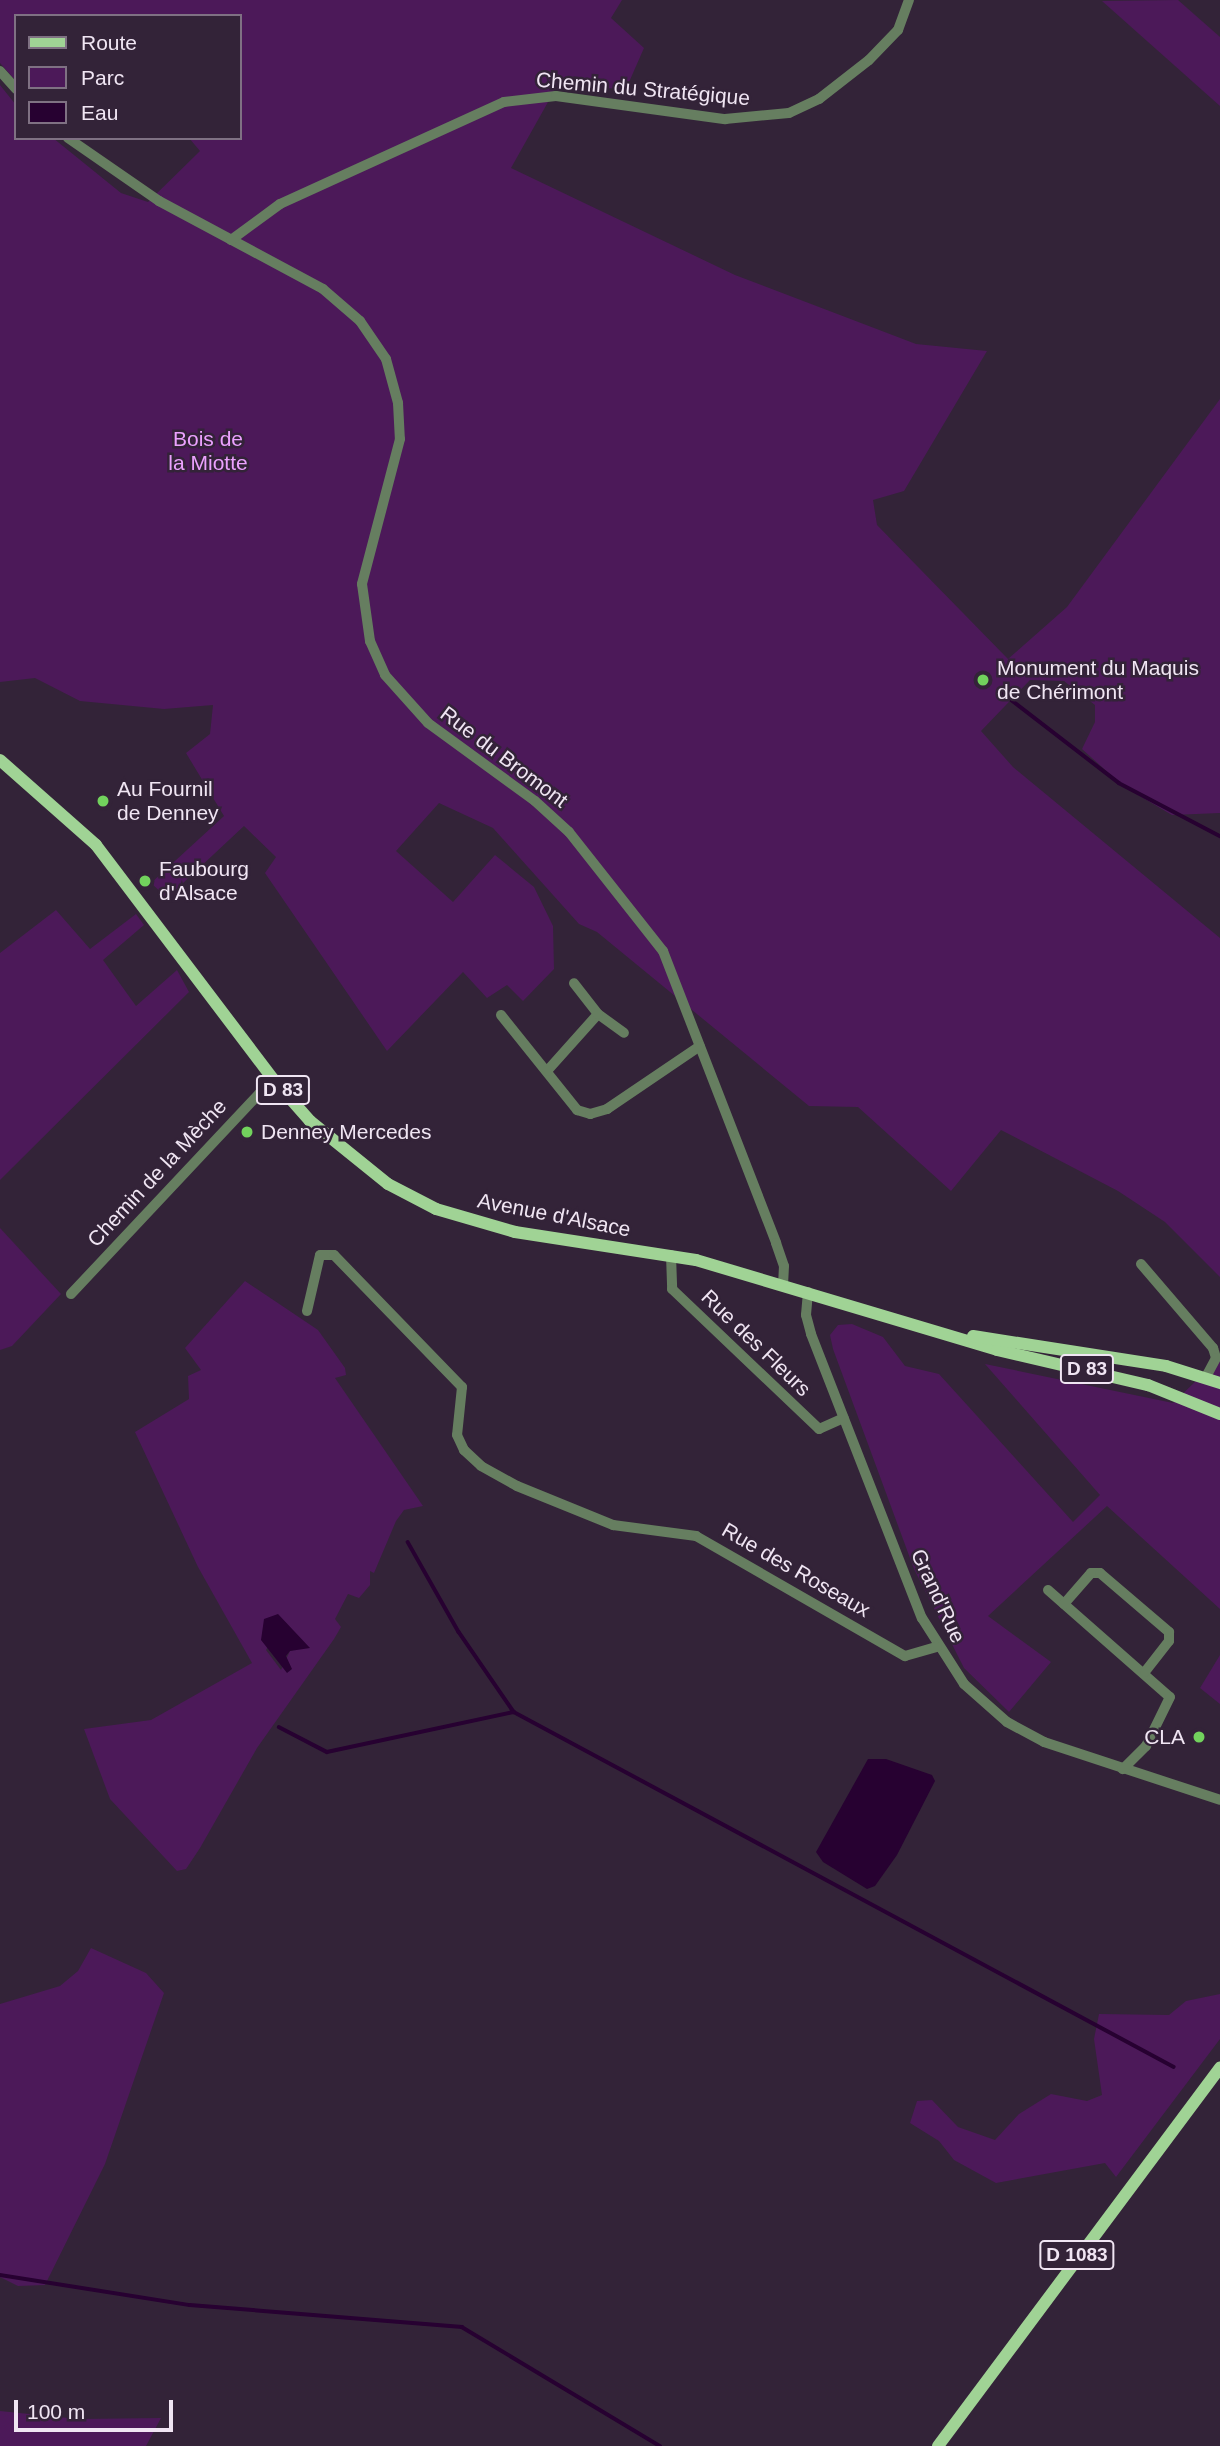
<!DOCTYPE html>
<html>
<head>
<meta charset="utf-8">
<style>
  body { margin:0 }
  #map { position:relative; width:1220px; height:2446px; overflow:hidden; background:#332338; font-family:Helvetica,sans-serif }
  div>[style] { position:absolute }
  .green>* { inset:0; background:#4c1959 }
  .water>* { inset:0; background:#270131 }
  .stream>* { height:3.5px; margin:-1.75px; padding:0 1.75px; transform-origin:1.75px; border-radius:1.75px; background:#270131 }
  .minor>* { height:10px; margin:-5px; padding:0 5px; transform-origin:5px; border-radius:5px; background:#667e60 }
  .major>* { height:12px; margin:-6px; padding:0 6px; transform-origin:6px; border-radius:6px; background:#a0d395 }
  .dots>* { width:19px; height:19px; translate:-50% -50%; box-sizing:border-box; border:4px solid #332338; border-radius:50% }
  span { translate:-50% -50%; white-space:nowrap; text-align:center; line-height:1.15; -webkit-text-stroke:5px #332338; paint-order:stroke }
  .shield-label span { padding:2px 5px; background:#332338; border:2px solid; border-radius:5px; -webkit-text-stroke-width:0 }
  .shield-label { font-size:19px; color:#f0e5f3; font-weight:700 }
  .street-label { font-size:21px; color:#f0e5f3 }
  .park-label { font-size:21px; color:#eba1fe }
  .poi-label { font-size:21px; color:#f0e5f3 }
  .left { translate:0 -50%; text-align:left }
  .right { translate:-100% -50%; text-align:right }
  .legend { position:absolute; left:14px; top:14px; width:228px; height:126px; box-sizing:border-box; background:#332338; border:2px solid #7f7183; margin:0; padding:9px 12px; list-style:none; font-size:21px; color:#f0e5f3 }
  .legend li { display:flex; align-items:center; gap:14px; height:35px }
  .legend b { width:35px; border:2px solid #7f7183 }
  .scale { position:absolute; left:14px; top:2400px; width:159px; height:32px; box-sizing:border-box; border:4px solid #f0e5f3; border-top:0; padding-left:9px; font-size:21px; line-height:24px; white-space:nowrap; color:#f0e5f3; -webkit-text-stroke:5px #332338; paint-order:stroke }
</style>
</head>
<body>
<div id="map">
  <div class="green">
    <div style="clip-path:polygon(0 0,622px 0,611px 18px,644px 48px,626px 89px,557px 86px,511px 168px,735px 275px,916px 344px,987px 351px,904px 491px,873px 500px,877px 525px,1008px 659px,1067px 607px,1220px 399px,1220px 813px,1172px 815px,1123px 786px,1082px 749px,1095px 722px,1095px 705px,1064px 681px,1030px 680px,981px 731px,1013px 767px,1220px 938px,1220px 1277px,1165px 1222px,1118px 1191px,1001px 1130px,951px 1191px,858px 1107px,809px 1106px,597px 932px,579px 924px,493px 828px,439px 803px,396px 851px,453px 902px,495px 855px,534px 887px,553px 926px,554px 969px,523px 1001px,507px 985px,487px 998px,463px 972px,387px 1051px,265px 873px,276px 857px,244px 826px,167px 898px,151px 883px,224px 816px,186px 753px,210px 734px,213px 705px,164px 709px,80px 701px,35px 678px,0 682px,0 85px,16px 105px,16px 138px,53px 138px,121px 193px,148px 202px,200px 151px,189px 138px,240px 138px,240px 16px,16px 16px,16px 81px,0 63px)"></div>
    <div style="clip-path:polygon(1178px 0,1220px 37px,1220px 106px,1102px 1px)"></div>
    <div style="clip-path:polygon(56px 910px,90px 949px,136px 914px,144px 925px,103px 960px,136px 1006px,177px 970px,189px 992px,0 1180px,0 953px)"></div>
    <div style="clip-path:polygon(0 1228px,61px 1294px,12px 1346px,0 1350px)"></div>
    <div style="clip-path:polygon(evenodd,245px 1281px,318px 1330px,345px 1368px,346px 1375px,335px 1378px,423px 1506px,404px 1510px,396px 1521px,374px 1573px,370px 1571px,370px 1585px,359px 1598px,348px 1594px,335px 1619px,341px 1627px,334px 1639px,257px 1748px,200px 1848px,186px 1869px,177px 1871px,110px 1799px,84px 1729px,151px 1720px,252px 1663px,198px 1567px,135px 1432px,189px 1399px,188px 1376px,201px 1370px,185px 1348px,245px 1281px,285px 1622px,302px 1647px,290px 1651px,281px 1670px,266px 1650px,285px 1622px)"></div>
    <div style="clip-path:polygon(852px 1324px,883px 1337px,905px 1366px,939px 1374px,1073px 1522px,1100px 1495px,985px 1364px,1173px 1403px,1220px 1358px,1220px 1609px,1107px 1506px,988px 1616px,1051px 1662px,1009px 1712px,964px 1668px,914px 1569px,833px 1349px,830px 1335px,838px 1325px)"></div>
    <div style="clip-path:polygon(1220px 1655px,1220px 1704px,1200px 1688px)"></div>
    <div style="clip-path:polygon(91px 1948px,146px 1973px,164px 1993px,105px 2164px,45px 2285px,18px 2286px,0 2277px,0 2004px,60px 1986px,78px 1971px)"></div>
    <div style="clip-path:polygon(1220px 1994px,1220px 2039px,1116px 2177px,1105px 2163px,996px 2183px,954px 2160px,939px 2141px,910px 2123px,917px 2101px,932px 2100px,958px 2127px,995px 2140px,1019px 2114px,1051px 2094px,1087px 2101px,1102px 2095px,1094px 2039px,1099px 2014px,1169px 2015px,1186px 2001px)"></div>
    <div style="clip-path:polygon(0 2411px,78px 2419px,161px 2418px,146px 2446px,0 2446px)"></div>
  </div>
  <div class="water">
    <div style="clip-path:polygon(278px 1614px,310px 1648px,290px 1651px,286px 1656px,292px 1669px,287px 1673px,261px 1640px,264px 1619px)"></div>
    <div style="clip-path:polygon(868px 1759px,886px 1759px,932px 1775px,935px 1781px,897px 1855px,875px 1886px,867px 1889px,823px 1862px,816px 1852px)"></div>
  </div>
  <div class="stream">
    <div style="left:1001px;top:692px;width:149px;rotate:37.6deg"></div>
    <div style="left:1119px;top:783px;width:114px;rotate:27.7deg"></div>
    <div style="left:408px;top:1542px;width:103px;rotate:60.5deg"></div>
    <div style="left:459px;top:1632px;width:97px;rotate:55.5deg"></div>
    <div style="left:514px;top:1712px;width:749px;rotate:28.27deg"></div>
    <div style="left:279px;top:1727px;width:54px;rotate:27.5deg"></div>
    <div style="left:327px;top:1752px;width:191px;rotate:-12.1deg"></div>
    <div style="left:0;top:2275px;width:192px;rotate:9deg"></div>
    <div style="left:190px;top:2305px;width:273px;rotate:4.6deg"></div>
    <div style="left:462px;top:2327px;width:231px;rotate:31deg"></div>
  </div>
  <div class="minor">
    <div style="left:0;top:71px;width:24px;rotate:48deg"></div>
    <div style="left:68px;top:138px;width:111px;rotate:34.7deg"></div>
    <div style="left:159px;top:201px;width:186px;rotate:28.2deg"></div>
    <div style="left:323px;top:289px;width:49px;rotate:40.9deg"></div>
    <div style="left:360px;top:321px;width:46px;rotate:55.6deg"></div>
    <div style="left:386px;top:359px;width:46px;rotate:74.7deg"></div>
    <div style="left:398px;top:403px;width:36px;rotate:87deg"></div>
    <div style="left:400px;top:439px;width:150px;rotate:104.7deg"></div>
    <div style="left:362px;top:584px;width:58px;rotate:82deg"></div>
    <div style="left:370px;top:641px;width:37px;rotate:66deg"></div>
    <div style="left:385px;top:675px;width:64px;rotate:48.1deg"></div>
    <div style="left:428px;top:723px;width:132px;rotate:36.1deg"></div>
    <div style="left:535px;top:801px;width:46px;rotate:42.4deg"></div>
    <div style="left:569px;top:832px;width:152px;rotate:51.7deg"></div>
    <div style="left:663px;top:951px;width:313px;rotate:68.8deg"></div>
    <div style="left:776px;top:1243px;width:24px;rotate:71deg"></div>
    <div style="left:784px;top:1266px;width:18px;rotate:93deg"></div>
    <div style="left:231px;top:240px;width:61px;rotate:-36.3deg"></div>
    <div style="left:280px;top:204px;width:246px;rotate:-24.5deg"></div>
    <div style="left:504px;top:102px;width:52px;rotate:-6.6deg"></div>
    <div style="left:556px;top:96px;width:171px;rotate:7.8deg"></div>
    <div style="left:725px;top:119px;width:64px;rotate:-5.4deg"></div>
    <div style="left:789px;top:113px;width:33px;rotate:-25deg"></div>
    <div style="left:819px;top:99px;width:63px;rotate:-38deg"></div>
    <div style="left:869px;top:60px;width:42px;rotate:-46deg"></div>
    <div style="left:898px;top:30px;width:32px;rotate:-70deg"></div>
    <div style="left:598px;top:1014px;width:32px;rotate:36deg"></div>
    <div style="left:501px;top:1015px;width:122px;rotate:51.3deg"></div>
    <div style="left:577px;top:1110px;width:14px;rotate:17deg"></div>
    <div style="left:590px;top:1114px;width:18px;rotate:-16deg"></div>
    <div style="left:607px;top:1109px;width:112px;rotate:-34.1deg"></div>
    <div style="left:547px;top:1071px;width:76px;rotate:-48.2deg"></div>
    <div style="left:598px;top:1014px;width:39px;rotate:-128deg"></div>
    <div style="left:671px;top:1255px;width:34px;rotate:88deg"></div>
    <div style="left:672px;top:1289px;width:203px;rotate:43.6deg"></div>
    <div style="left:819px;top:1429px;width:27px;rotate:-24deg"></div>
    <div style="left:1141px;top:1264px;width:111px;rotate:49.4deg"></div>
    <div style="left:1213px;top:1348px;width:10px;rotate:73deg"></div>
    <div style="left:1216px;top:1358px;width:21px;rotate:118deg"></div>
    <div style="left:808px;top:1292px;width:23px;rotate:95deg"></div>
    <div style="left:806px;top:1315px;width:20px;rotate:75deg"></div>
    <div style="left:811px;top:1334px;width:305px;rotate:68.7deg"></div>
    <div style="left:922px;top:1618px;width:78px;rotate:57.5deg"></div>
    <div style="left:964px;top:1684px;width:57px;rotate:41.5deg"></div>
    <div style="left:1007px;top:1722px;width:42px;rotate:28.4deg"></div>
    <div style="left:1044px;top:1742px;width:185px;rotate:18.2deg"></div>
    <div style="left:71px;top:1294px;width:295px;rotate:-46.8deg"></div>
    <div style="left:307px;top:1311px;width:57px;rotate:-76.9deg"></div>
    <div style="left:320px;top:1255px;width:14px"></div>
    <div style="left:334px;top:1255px;width:184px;rotate:45.9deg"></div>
    <div style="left:462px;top:1387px;width:48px;rotate:95.9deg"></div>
    <div style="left:457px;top:1435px;width:17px;rotate:65deg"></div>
    <div style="left:464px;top:1450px;width:23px;rotate:43deg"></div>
    <div style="left:481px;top:1466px;width:41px;rotate:29.1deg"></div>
    <div style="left:517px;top:1486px;width:104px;rotate:22.1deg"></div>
    <div style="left:613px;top:1525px;width:84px;rotate:7.5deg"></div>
    <div style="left:696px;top:1536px;width:241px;rotate:29.9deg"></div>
    <div style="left:905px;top:1656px;width:33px;rotate:-16deg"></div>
    <div style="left:1048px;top:1590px;width:162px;rotate:41.3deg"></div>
    <div style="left:1170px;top:1697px;width:55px;rotate:116.1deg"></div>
    <div style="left:1146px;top:1746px;width:33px;rotate:135deg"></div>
    <div style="left:1064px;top:1604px;width:41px;rotate:-48.9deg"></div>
    <div style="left:1091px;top:1573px;width:9px"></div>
    <div style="left:1100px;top:1573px;width:91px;rotate:40.5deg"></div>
    <div style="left:1169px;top:1632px;width:9px;rotate:90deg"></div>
    <div style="left:1169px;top:1641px;width:39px;rotate:128deg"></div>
  </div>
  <div class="major">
    <div style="left:0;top:760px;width:128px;rotate:41.5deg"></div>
    <div style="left:96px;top:845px;width:293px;rotate:52.9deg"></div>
    <div style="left:273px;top:1079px;width:56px;rotate:48.6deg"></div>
    <div style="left:310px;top:1121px;width:100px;rotate:38.9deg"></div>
    <div style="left:388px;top:1184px;width:54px;rotate:27.5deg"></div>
    <div style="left:436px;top:1209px;width:82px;rotate:16.2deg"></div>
    <div style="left:515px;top:1232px;width:183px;rotate:8.8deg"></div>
    <div style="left:696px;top:1260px;width:314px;rotate:16.6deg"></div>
    <div style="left:997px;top:1350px;width:155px;rotate:13.1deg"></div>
    <div style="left:1148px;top:1385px;width:78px;rotate:21.9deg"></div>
    <div style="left:973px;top:1336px;width:195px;rotate:8.8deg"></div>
    <div style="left:1166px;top:1366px;width:57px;rotate:17.5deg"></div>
    <div style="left:938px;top:2446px;width:472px;rotate:-53.3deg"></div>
  </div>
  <div class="dots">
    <div style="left:983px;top:680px;background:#72d25d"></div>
    <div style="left:103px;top:801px;background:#72d25d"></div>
    <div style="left:145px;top:881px;background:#72d25d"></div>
    <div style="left:247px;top:1132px;background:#72d25d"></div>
    <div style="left:1199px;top:1737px;background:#72d25d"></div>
  </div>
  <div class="shield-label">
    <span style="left:283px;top:1090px">D 83</span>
    <span style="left:1087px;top:1369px">D 83</span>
    <span style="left:1077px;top:2255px">D 1083</span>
  </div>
  <div class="street-label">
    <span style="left:643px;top:89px;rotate:5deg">Chemin du Stratégique</span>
    <span style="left:504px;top:757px;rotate:37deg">Rue du Bromont</span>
    <span style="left:157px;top:1173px;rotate:-47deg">Chemin de la Mèche</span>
    <span style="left:554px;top:1215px;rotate:11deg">Avenue d'Alsace</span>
    <span style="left:756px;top:1343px;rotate:44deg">Rue des Fleurs</span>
    <span style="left:796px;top:1570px;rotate:30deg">Rue des Roseaux</span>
    <span style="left:938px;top:1596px;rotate:65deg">Grand'Rue</span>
  </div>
  <div class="park-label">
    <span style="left:208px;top:451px">Bois de<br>la Miotte</span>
  </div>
  <div class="poi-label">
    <span class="left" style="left:997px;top:680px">Monument du Maquis<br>de Chérimont</span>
    <span class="left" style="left:117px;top:801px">Au Fournil<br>de Denney</span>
    <span class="left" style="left:159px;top:881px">Faubourg<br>d'Alsace</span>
    <span class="left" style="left:261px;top:1132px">Denney Mercedes</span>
    <span class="right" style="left:1185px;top:1737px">CLA</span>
  </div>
  <ul class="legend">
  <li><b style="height:9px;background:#a0d395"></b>Route</li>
  <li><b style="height:19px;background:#4c1959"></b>Parc</li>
  <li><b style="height:19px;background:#270131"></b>Eau</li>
  </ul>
  <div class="scale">100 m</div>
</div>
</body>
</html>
